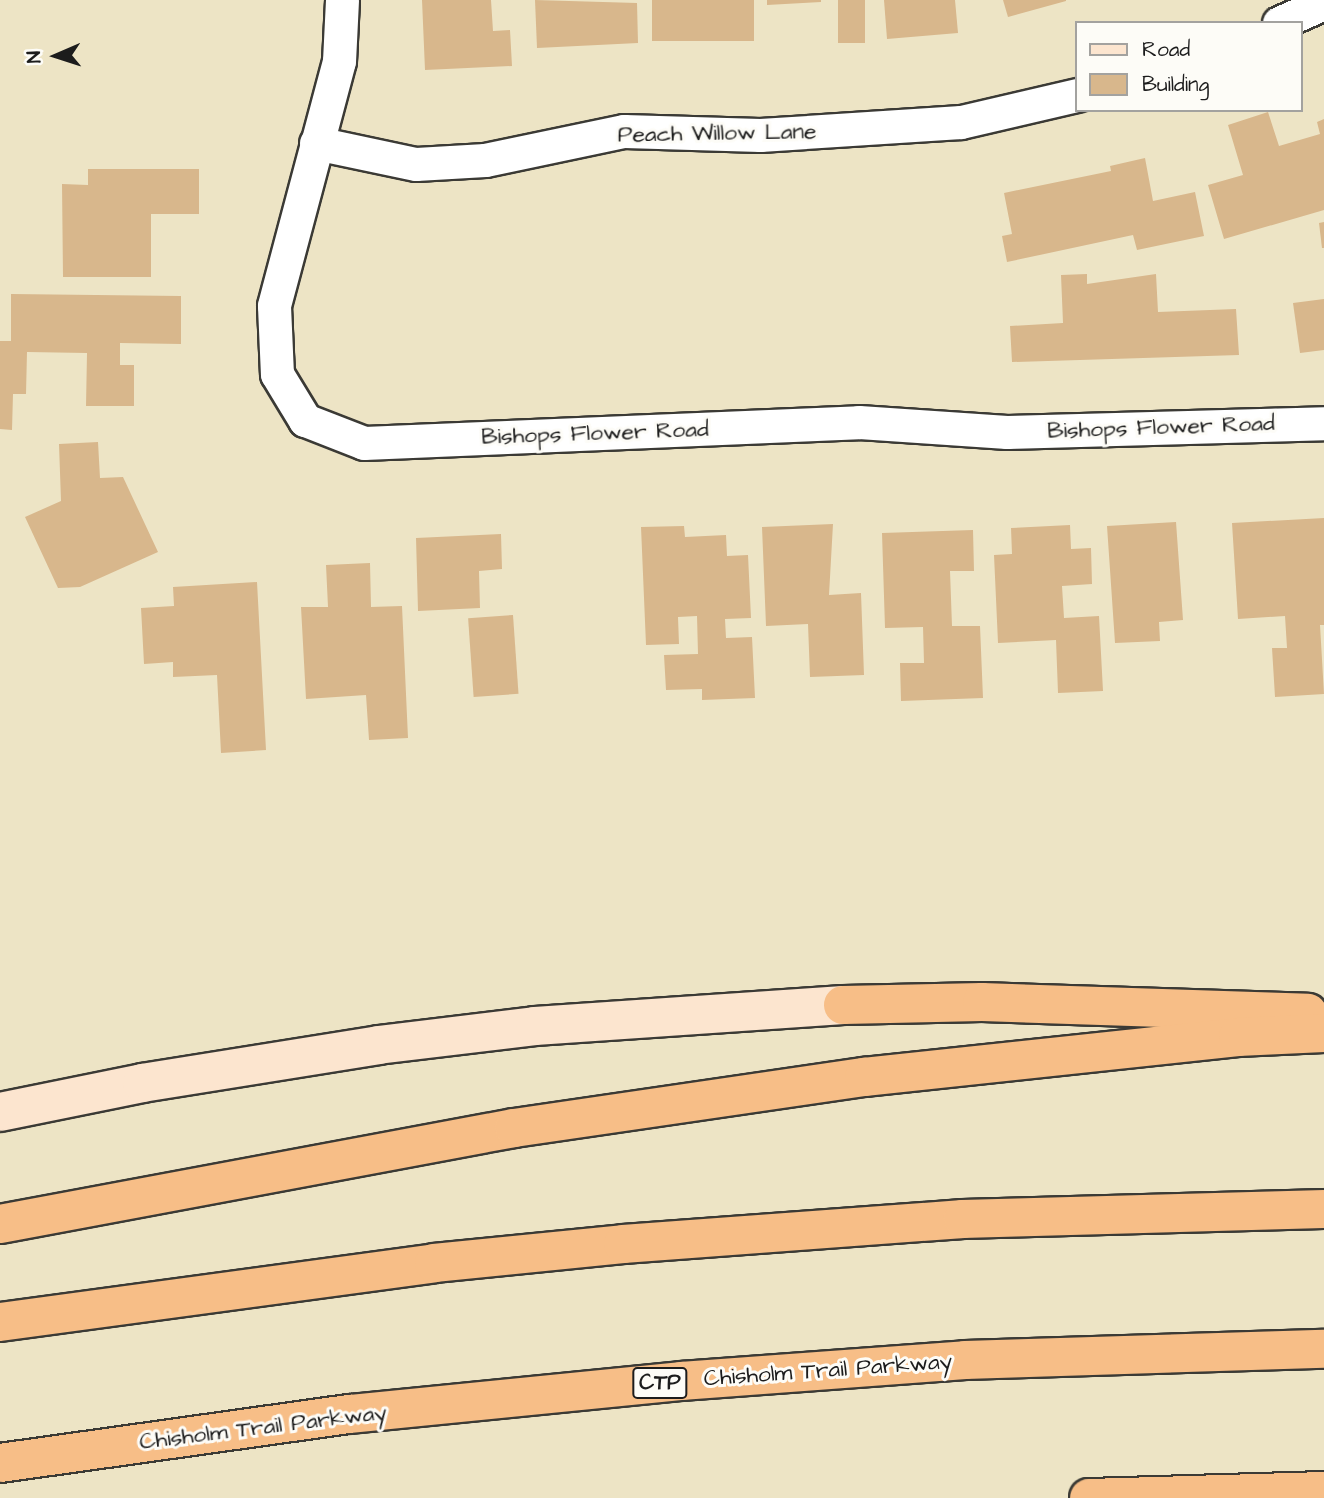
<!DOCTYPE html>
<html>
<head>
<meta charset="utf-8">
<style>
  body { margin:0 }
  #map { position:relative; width:1324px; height:1498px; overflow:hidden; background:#ede4c5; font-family:"Architects Daughter",sans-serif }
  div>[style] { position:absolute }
  .building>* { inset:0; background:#d8b78c; transform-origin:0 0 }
  .roads { filter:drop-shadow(2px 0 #3b3a35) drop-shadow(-2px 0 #3b3a35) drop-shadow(0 2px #3b3a35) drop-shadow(0 -2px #3b3a35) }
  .minor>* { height:33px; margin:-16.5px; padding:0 16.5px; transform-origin:16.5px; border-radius:16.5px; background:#fff }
  .secondary>* { height:38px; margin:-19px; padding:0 19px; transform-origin:19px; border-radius:19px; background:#fce5cf }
  .motorway>* { height:38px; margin:-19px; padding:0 19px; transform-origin:19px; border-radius:19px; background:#f7be87 }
  span { translate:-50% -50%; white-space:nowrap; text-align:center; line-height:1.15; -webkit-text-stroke:6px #fdfcf7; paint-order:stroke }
  .shield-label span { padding:2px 5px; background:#fdfcf7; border:2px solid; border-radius:5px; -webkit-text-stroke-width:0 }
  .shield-label { font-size:21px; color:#1c1c1c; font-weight:700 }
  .street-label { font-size:23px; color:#1c1c1c }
  .legend { position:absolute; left:1075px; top:21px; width:228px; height:91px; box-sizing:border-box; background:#fdfcf7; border:2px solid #a3a29f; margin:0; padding:9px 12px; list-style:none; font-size:21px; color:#1c1c1c }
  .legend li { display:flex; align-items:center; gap:14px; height:35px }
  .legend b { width:35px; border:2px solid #a3a29f }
  .north { position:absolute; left:21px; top:21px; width:70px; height:70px; -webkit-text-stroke:5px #fdfcf7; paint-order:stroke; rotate:267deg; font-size:19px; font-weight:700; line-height:28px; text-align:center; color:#1c1c1c }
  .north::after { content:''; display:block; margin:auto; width:24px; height:32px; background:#1c1c1c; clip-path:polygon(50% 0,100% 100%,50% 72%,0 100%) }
</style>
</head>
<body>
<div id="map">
  <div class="building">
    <div style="clip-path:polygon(422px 0,491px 0,493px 31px,510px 30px,512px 66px,425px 70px)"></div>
    <div style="clip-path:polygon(535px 0,637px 3px,638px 43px,537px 48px)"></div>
    <div style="left:652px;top:0;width:102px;height:41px"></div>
    <div style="clip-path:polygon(767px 0,821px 0,821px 2px,767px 5px)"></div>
    <div style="left:838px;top:0;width:27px;height:43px"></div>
    <div style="clip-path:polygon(884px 0,955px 0,958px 33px,887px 39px)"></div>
    <div style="clip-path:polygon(1003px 0,1066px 0,1066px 1px,1008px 17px)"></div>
    <div style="clip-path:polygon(1268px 112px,1279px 146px,1320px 134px,1317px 122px,1324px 119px,1324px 210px,1224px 239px,1208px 185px,1243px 175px,1228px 125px)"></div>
    <div style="clip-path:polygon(1145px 158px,1153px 201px,1195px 192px,1204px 236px,1137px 250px,1133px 235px,1007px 262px,1002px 236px,1012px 234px,1004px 193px,1111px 171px,1110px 166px)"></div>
    <div style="clip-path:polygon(88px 169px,199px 169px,199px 214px,151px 214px,151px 277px,63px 277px,62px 184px,88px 185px)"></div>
    <div style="clip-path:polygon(1324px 222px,1324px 248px,1322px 248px,1319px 223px)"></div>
    <div style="clip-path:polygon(1087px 274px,1087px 284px,1156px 274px,1158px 312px,1236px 309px,1239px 355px,1012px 362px,1010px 326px,1063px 323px,1061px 275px)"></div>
    <div style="clip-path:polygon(11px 294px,181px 296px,181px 344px,120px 343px,120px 365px,134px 365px,134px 406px,86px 406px,87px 353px,27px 352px,26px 394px,13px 394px,12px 430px,0 429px,0 341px,11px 341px)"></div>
    <div style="clip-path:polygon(1324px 299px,1324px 350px,1300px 353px,1293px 303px)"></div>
    <div style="clip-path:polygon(98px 442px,100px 478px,123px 477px,158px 552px,80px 587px,58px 588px,25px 517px,61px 501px,59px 444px)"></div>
    <div style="clip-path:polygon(1324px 518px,1324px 625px,1320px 625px,1324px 694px,1275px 697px,1272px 648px,1287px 648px,1285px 616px,1238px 619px,1232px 523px)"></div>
    <div style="clip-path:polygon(1176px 522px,1183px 620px,1159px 622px,1160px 641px,1115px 643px,1107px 526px)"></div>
    <div style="clip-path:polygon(833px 524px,829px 595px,861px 593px,864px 675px,810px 677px,808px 624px,766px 626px,762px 527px)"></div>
    <div style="clip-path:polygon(1070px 525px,1071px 549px,1091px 548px,1092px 584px,1062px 586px,1064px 618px,1099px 616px,1103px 691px,1058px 693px,1056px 640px,998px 643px,994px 555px,1012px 554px,1011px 528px)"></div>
    <div style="clip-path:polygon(684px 526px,685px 537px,726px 535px,727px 556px,748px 555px,751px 618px,725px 619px,726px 638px,752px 637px,755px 698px,702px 700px,702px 689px,666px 690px,664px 655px,698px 654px,697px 616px,678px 617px,679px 644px,646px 645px,641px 527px)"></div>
    <div style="clip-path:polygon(973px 530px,974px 571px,950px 571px,952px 626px,980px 626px,983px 698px,901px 701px,900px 663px,924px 663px,923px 627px,885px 628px,882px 533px)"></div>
    <div style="clip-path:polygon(501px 534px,502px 569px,479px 571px,480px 608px,418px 611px,416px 538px)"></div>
    <div style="clip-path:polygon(370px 563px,371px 607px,402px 606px,408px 738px,369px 740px,366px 695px,306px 699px,301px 607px,328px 607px,326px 565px)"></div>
    <div style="clip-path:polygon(257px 582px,266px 750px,221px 753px,217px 675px,173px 677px,173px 662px,144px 664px,141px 608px,174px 606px,173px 587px)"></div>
    <div style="left:513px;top:615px;width:79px;height:45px;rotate:86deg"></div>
  </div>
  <div class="roads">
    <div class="minor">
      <div style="left:342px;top:0;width:61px;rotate:92.8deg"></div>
      <div style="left:339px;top:61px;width:253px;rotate:104.9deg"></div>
      <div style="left:274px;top:306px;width:68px;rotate:87.5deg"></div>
      <div style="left:277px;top:374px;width:54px;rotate:58.7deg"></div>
      <div style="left:305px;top:420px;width:63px;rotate:21.3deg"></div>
      <div style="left:364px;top:443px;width:495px;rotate:-2.4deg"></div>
      <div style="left:859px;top:422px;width:148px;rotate:3.9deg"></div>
      <div style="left:1007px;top:432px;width:317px;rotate:-1.6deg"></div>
      <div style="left:1279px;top:23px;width:49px;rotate:-24deg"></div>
      <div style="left:316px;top:143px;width:102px;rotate:11.9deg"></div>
      <div style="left:416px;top:164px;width:69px;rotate:-3.3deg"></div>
      <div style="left:485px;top:160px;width:142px;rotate:-11.8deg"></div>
      <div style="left:624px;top:131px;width:136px;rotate:1.7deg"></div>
      <div style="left:760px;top:135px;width:201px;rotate:-3.7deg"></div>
      <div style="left:961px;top:122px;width:119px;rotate:-13.1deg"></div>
    </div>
    <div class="secondary">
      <div style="left:0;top:1112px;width:145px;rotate:-11.5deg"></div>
      <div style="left:142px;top:1083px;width:239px;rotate:-9.1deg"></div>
      <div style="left:378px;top:1045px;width:158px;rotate:-6.9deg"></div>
      <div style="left:535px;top:1026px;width:309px;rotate:-3.9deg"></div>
    </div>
    <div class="motorway">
      <div style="left:843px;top:1005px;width:139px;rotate:-1.2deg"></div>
      <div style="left:982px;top:1002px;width:326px;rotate:1.9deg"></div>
      <div style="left:0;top:1224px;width:523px;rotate:-10.58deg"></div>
      <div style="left:514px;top:1128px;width:354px;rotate:-8.3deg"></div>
      <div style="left:864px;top:1077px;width:376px;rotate:-6.1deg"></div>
      <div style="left:1238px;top:1037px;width:86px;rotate:-2.7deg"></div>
      <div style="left:0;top:1322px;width:438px;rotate:-7.7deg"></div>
      <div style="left:434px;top:1263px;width:190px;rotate:-5.7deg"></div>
      <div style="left:623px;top:1244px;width:341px;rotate:-4.2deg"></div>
      <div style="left:963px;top:1219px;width:361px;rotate:-1.6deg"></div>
      <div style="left:0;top:1463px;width:353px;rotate:-8deg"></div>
      <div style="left:350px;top:1414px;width:333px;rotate:-5.7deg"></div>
      <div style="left:681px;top:1381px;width:285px;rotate:-4.2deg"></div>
      <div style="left:965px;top:1360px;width:359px;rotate:-1.8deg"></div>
      <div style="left:1089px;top:1498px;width:235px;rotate:-1.7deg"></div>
    </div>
  </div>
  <div class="shield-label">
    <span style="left:660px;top:1383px">CTP</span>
  </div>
  <div class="street-label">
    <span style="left:717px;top:133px;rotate:-1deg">Peach Willow Lane</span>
    <span style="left:1161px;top:427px;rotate:-2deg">Bishops Flower Road</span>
    <span style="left:595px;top:433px;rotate:-2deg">Bishops Flower Road</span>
    <span style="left:828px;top:1370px;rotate:-4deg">Chisholm Trail Parkway</span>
    <span style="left:263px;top:1427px;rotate:-7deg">Chisholm Trail Parkway</span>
  </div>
  <ul class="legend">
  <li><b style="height:9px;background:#fce5cf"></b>Road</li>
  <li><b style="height:19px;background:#d8b78c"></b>Building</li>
  </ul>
  <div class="north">N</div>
</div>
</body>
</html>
